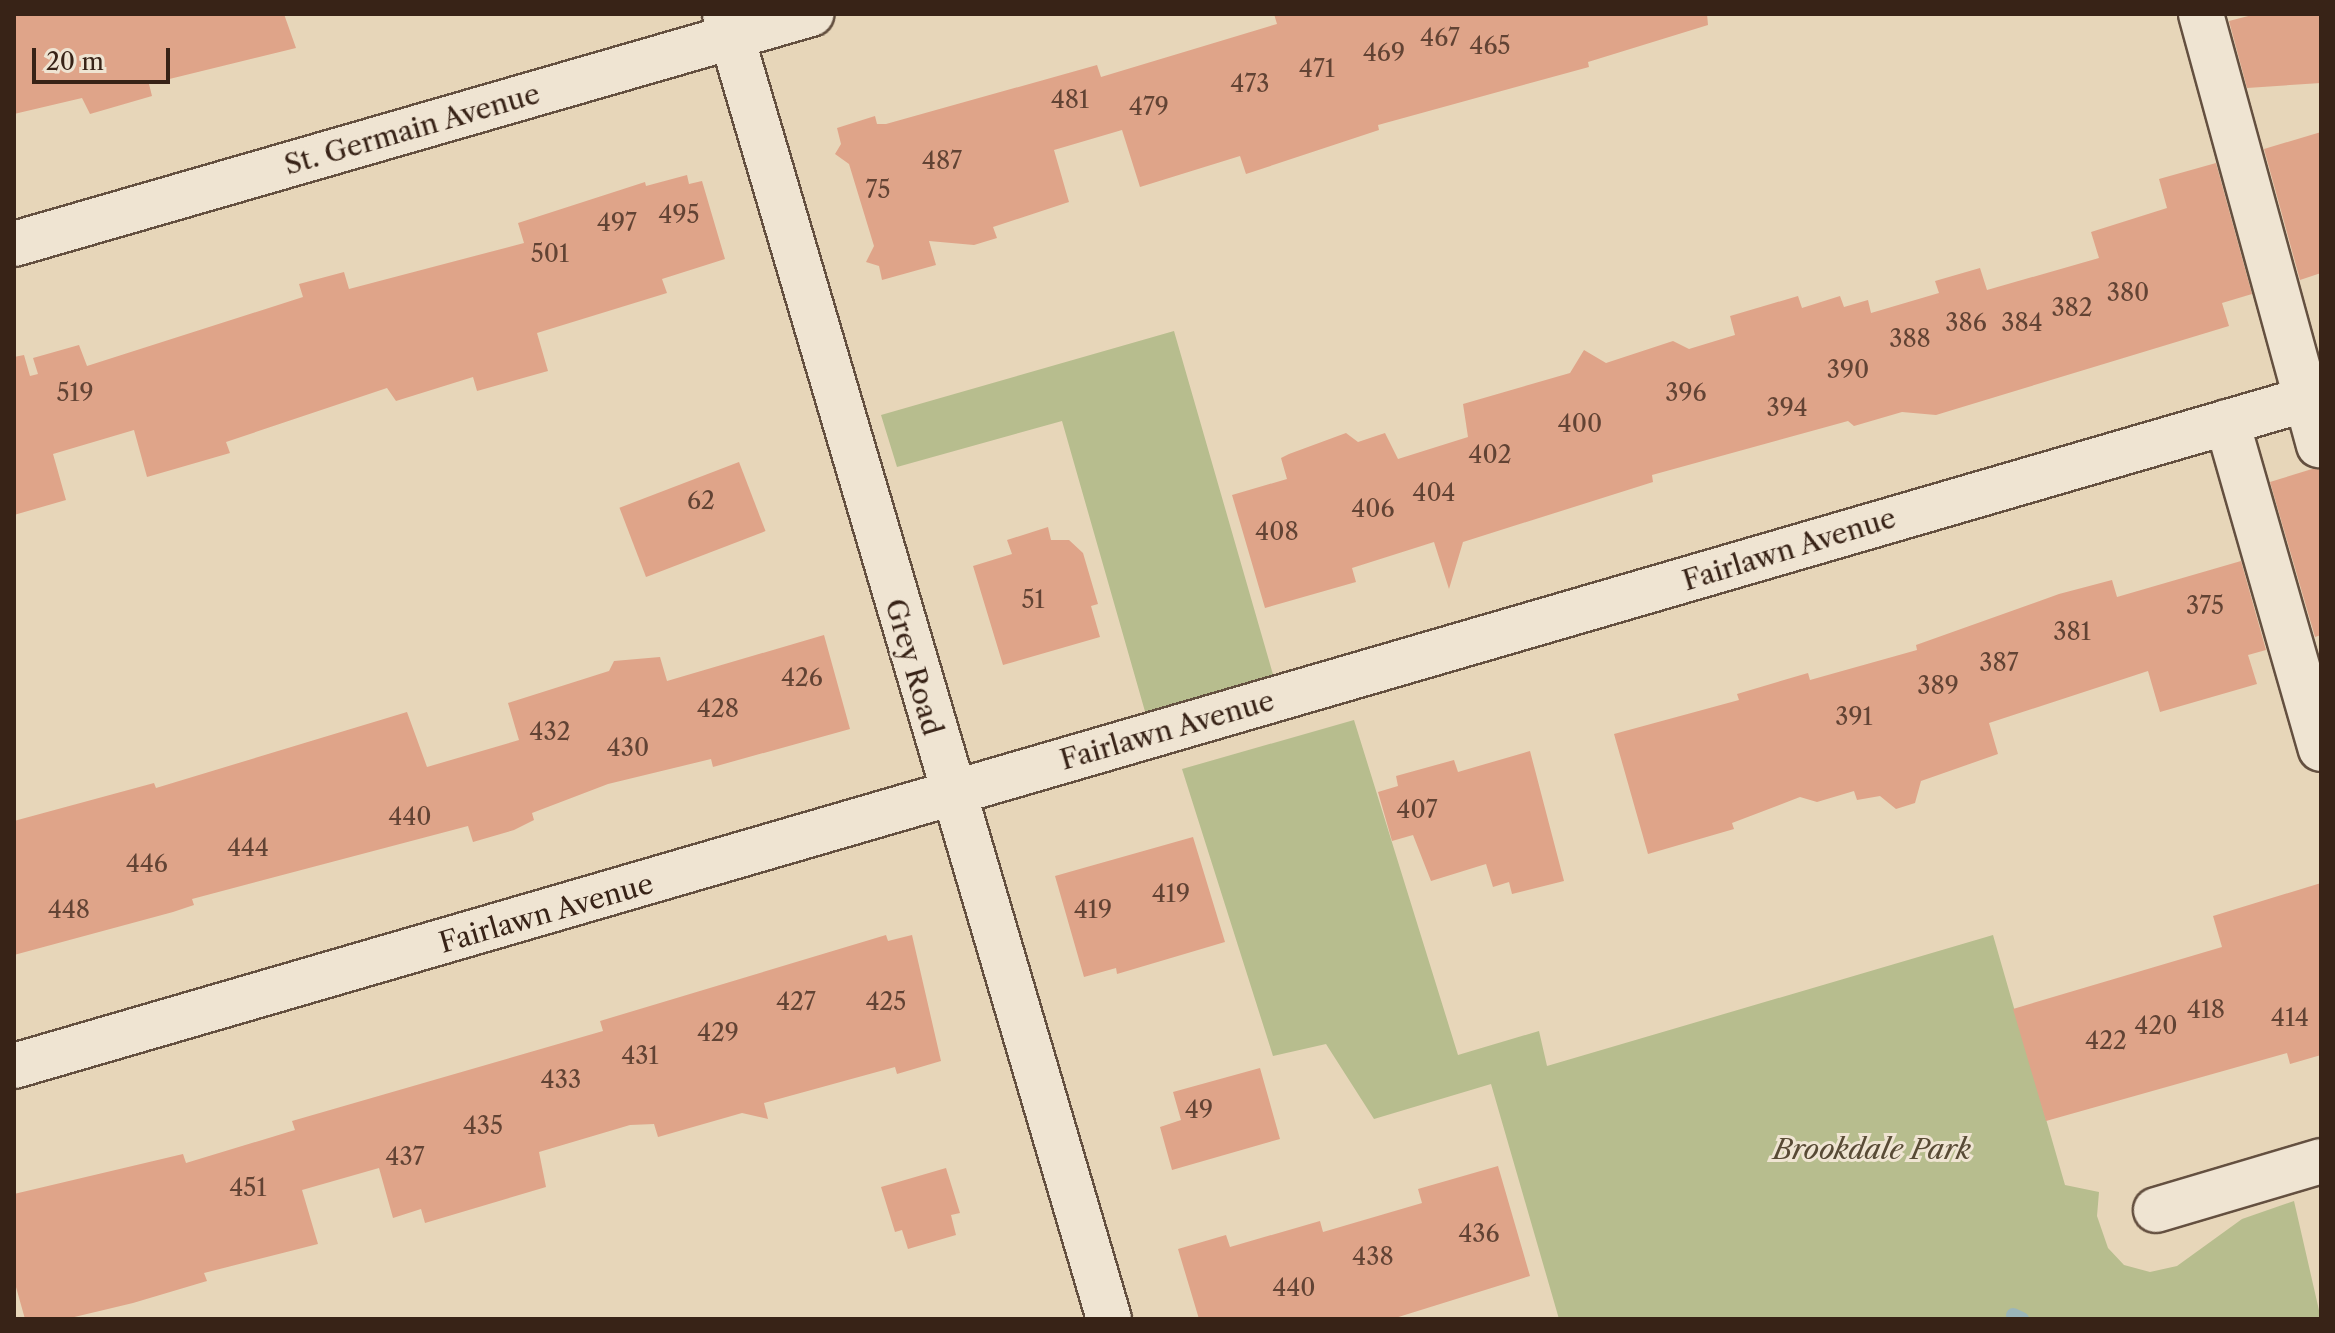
<!DOCTYPE html>
<html>
<head>
<meta charset="utf-8">
<style>
  body { margin:0 }
  #map { position:relative; width:2335px; height:1333px; overflow:hidden; background:#e7d6b9; font-family:"Libre Caslon Text",serif }
  div>[style] { position:absolute }
  .green>* { inset:0; background:#b7bd8e }
  .stream>* { height:14px; margin:-7px; padding:0 7px; transform-origin:7px; border-radius:7px; background:#9bb6ba }
  .building>* { inset:0; background:#dfa489; transform-origin:0 0 }
  .roads { filter:drop-shadow(2px 0 #645040) drop-shadow(-2px 0 #645040) drop-shadow(0 2px #645040) drop-shadow(0 -2px #645040) }
  .minor>* { height:44px; margin:-22px; padding:0 22px; transform-origin:22px; border-radius:22px; background:#efe4d2 }
  span { translate:-50% -50%; white-space:nowrap; text-align:center; line-height:1.15; -webkit-text-stroke:6px #efe4d2; paint-order:stroke }
  .number-label { font-size:24px; color:#624334 }
  .number-label span { -webkit-text-stroke-width:0 }
  .street-label { font-size:28px; color:#382317 }
  .park-label { font-size:28px; color:#584a35; font-style:italic }
  .frame { position:absolute; inset:0; border:16px solid #382317; pointer-events:none }
  .scale { position:absolute; left:32px; top:48px; width:138px; height:36px; box-sizing:border-box; border:4px solid #382317; border-top:0; padding-left:10px; font-size:24px; line-height:28px; white-space:nowrap; color:#382317; -webkit-text-stroke:6px #efe4d2; paint-order:stroke }
</style>
</head>
<body>
<div id="map">
  <div class="green">
    <div style="clip-path:polygon(1174px 331px,1274px 678px,1146px 715px,1062px 421px,897px 467px,881px 415px)"></div>
    <div style="clip-path:polygon(1354px 720px,1458px 1055px,1539px 1031px,1547px 1066px,1993px 935px,2065px 1185px,2099px 1192px,2097px 1216px,2108px 1248px,2124px 1265px,2150px 1272px,2177px 1266px,2242px 1219px,2294px 1201px,2321px 1319px,1559px 1319px,1491px 1084px,1374px 1119px,1326px 1044px,1273px 1056px,1182px 769px)"></div>
  </div>
  <div class="stream">
    <div style="left:2013px;top:1315px;width:10px;rotate:24deg"></div>
  </div>
  <div class="building">
    <div style="clip-path:polygon(14px 14px,284px 14px,296px 48px,149px 84px,152px 96px,90px 114px,82px 98px,14px 114px)"></div>
    <div style="clip-path:polygon(1274px 14px,1707px 14px,1708px 25px,1588px 62px,1589px 67px,1378px 125px,1379px 130px,1246px 174px,1240px 156px,1140px 187px,1122px 130px,1054px 150px,1069px 202px,993px 227px,997px 238px,974px 245px,929px 241px,936px 265px,882px 280px,879px 266px,866px 262px,874px 246px,849px 164px,835px 154px,841px 144px,837px 128px,875px 116px,877px 124px,886px 124px,1097px 65px,1101px 77px,1277px 24px)"></div>
    <div style="clip-path:polygon(2256px 14px,2321px 14px,2321px 83px,2247px 88px,2229px 21px)"></div>
    <div style="clip-path:polygon(2321px 132px,2321px 273px,2300px 280px,2264px 149px)"></div>
    <div style="clip-path:polygon(2216px 163px,2252px 294px,2222px 303px,2229px 326px,1936px 415px,1902px 412px,1854px 426px,1848px 421px,1652px 475px,1653px 482px,1463px 542px,1449px 589px,1434px 542px,1352px 568px,1356px 582px,1265px 608px,1232px 495px,1287px 479px,1281px 458px,1289px 454px,1346px 433px,1358px 442px,1385px 433px,1398px 459px,1468px 437px,1463px 404px,1570px 373px,1584px 350px,1606px 363px,1673px 341px,1689px 349px,1735px 335px,1730px 316px,1798px 296px,1802px 308px,1840px 296px,1844px 307px,1868px 300px,1871px 313px,1939px 293px,1935px 281px,1980px 268px,1987px 290px,2099px 258px,2091px 232px,2167px 208px,2159px 179px)"></div>
    <div style="clip-path:polygon(687px 175px,689px 184px,702px 181px,725px 259px,662px 279px,667px 293px,537px 333px,548px 371px,477px 391px,473px 377px,396px 401px,387px 388px,226px 442px,230px 453px,147px 477px,134px 430px,53px 454px,66px 500px,14px 515px,14px 357px,24px 355px,30px 376px,38px 374px,33px 358px,79px 345px,87px 366px,303px 297px,299px 284px,344px 272px,349px 289px,524px 243px,518px 223px,645px 182px,646px 186px)"></div>
    <div style="left:739px;top:462px;width:74px;height:128px;rotate:69deg"></div>
    <div style="clip-path:polygon(2312px 469px,2321px 469px,2321px 635px,2315px 637px,2270px 482px)"></div>
    <div style="clip-path:polygon(1048px 527px,1051px 540px,1069px 540px,1083px 553px,1098px 604px,1091px 606px,1100px 637px,1003px 665px,973px 566px,1012px 554px,1007px 540px)"></div>
    <div style="clip-path:polygon(2241px 561px,2266px 650px,2248px 655px,2257px 684px,2160px 712px,2148px 671px,1989px 723px,1998px 754px,1921px 781px,1915px 803px,1896px 809px,1880px 796px,1857px 800px,1854px 791px,1817px 802px,1800px 797px,1732px 823px,1734px 829px,1648px 854px,1614px 734px,1739px 700px,1737px 694px,1808px 673px,1810px 680px,1917px 650px,1916px 645px,2059px 594px,2112px 580px,2117px 597px)"></div>
    <div style="clip-path:polygon(824px 635px,850px 729px,713px 767px,711px 759px,608px 784px,532px 813px,534px 820px,514px 830px,473px 842px,468px 826px,192px 899px,194px 905px,173px 912px,14px 955px,14px 821px,154px 783px,156px 788px,407px 712px,427px 767px,519px 740px,508px 703px,609px 671px,614px 661px,660px 657px,667px 681px)"></div>
    <div style="clip-path:polygon(1530px 751px,1564px 881px,1512px 894px,1509px 882px,1493px 887px,1486px 864px,1431px 881px,1413px 835px,1392px 841px,1378px 792px,1398px 786px,1396px 776px,1454px 760px,1458px 772px)"></div>
    <div style="clip-path:polygon(1193px 837px,1225px 942px,1117px 974px,1116px 968px,1084px 977px,1055px 876px)"></div>
    <div style="clip-path:polygon(2321px 883px,2321px 1055px,2290px 1064px,2287px 1053px,2046px 1121px,2013px 1009px,2222px 947px,2213px 916px)"></div>
    <div style="clip-path:polygon(886px 935px,888px 941px,912px 935px,941px 1061px,897px 1074px,895px 1067px,764px 1103px,768px 1119px,742px 1113px,658px 1137px,654px 1124px,630px 1125px,539px 1152px,546px 1187px,425px 1223px,421px 1209px,393px 1218px,379px 1168px,302px 1190px,318px 1244px,204px 1273px,207px 1281px,133px 1303px,66px 1319px,25px 1319px,14px 1280px,14px 1194px,183px 1154px,186px 1163px,295px 1130px,292px 1121px,603px 1031px,600px 1021px)"></div>
    <div style="clip-path:polygon(1260px 1068px,1280px 1139px,1172px 1170px,1160px 1127px,1181px 1120px,1173px 1092px)"></div>
    <div style="clip-path:polygon(1498px 1166px,1530px 1276px,1392px 1319px,1199px 1319px,1178px 1249px,1226px 1235px,1230px 1247px,1320px 1221px,1323px 1232px,1422px 1203px,1418px 1189px)"></div>
    <div style="clip-path:polygon(946px 1168px,960px 1213px,951px 1215px,956px 1235px,908px 1249px,902px 1230px,895px 1232px,881px 1187px)"></div>
  </div>
  <div class="roads">
    <div class="minor">
      <div style="left:725px;top:14px;width:1360px;rotate:73.6deg"></div>
      <div style="left:2201px;top:14px;width:447px;rotate:74.7deg"></div>
      <div style="left:14px;top:244px;width:830px;rotate:-16.1deg"></div>
      <div style="left:2227px;top:422px;width:340px;rotate:74deg"></div>
      <div style="left:14px;top:1066px;width:2403px;rotate:-16.22deg"></div>
      <div style="left:2156px;top:1210px;width:172px;rotate:-16.5deg"></div>
    </div>
  </div>
  <div class="number-label">
    <span style="left:1440px;top:38px">467</span>
    <span style="left:1490px;top:46px">465</span>
    <span style="left:1384px;top:53px">469</span>
    <span style="left:1317px;top:69px">471</span>
    <span style="left:1250px;top:84px">473</span>
    <span style="left:1070px;top:100px">481</span>
    <span style="left:1149px;top:107px">479</span>
    <span style="left:942px;top:161px">487</span>
    <span style="left:878px;top:190px">75</span>
    <span style="left:679px;top:215px">495</span>
    <span style="left:617px;top:223px">497</span>
    <span style="left:550px;top:254px">501</span>
    <span style="left:2128px;top:293px">380</span>
    <span style="left:2072px;top:308px">382</span>
    <span style="left:1966px;top:323px">386</span>
    <span style="left:2022px;top:323px">384</span>
    <span style="left:1910px;top:339px">388</span>
    <span style="left:1848px;top:370px">390</span>
    <span style="left:75px;top:393px">519</span>
    <span style="left:1686px;top:393px">396</span>
    <span style="left:1787px;top:408px">394</span>
    <span style="left:1580px;top:424px">400</span>
    <span style="left:1490px;top:455px">402</span>
    <span style="left:1434px;top:493px">404</span>
    <span style="left:701px;top:501px">62</span>
    <span style="left:1373px;top:509px">406</span>
    <span style="left:1277px;top:532px">408</span>
    <span style="left:1033px;top:600px">51</span>
    <span style="left:2205px;top:606px">375</span>
    <span style="left:2072px;top:632px">381</span>
    <span style="left:1999px;top:663px">387</span>
    <span style="left:802px;top:678px">426</span>
    <span style="left:1938px;top:686px">389</span>
    <span style="left:718px;top:709px">428</span>
    <span style="left:1854px;top:717px">391</span>
    <span style="left:550px;top:732px">432</span>
    <span style="left:628px;top:748px">430</span>
    <span style="left:1417px;top:810px">407</span>
    <span style="left:410px;top:817px">440</span>
    <span style="left:248px;top:848px">444</span>
    <span style="left:147px;top:864px">446</span>
    <span style="left:1171px;top:894px">419</span>
    <span style="left:69px;top:910px">448</span>
    <span style="left:1093px;top:910px">419</span>
    <span style="left:796px;top:1002px">427</span>
    <span style="left:886px;top:1002px">425</span>
    <span style="left:2206px;top:1010px">418</span>
    <span style="left:2290px;top:1018px">414</span>
    <span style="left:2156px;top:1026px">420</span>
    <span style="left:718px;top:1033px">429</span>
    <span style="left:2106px;top:1041px">422</span>
    <span style="left:640px;top:1056px">431</span>
    <span style="left:561px;top:1080px">433</span>
    <span style="left:1199px;top:1110px">49</span>
    <span style="left:483px;top:1126px">435</span>
    <span style="left:405px;top:1157px">437</span>
    <span style="left:248px;top:1188px">451</span>
    <span style="left:1479px;top:1234px">436</span>
    <span style="left:1373px;top:1257px">438</span>
    <span style="left:1294px;top:1288px">440</span>
  </div>
  <div class="street-label">
    <span style="left:412px;top:129px;rotate:-16deg">St. Germain Avenue</span>
    <span style="left:1789px;top:549px;rotate:-17deg">Fairlawn Avenue</span>
    <span style="left:914px;top:667px;rotate:74deg">Grey Road</span>
    <span style="left:1167px;top:730px;rotate:-16deg">Fairlawn Avenue</span>
    <span style="left:546px;top:913px;rotate:-16deg">Fairlawn Avenue</span>
  </div>
  <div class="park-label">
    <span style="left:1872px;top:1149px">Brookdale Park</span>
  </div>
  <div class="frame"></div>
  <div class="scale">20 m</div>
</div>
</body>
</html>
